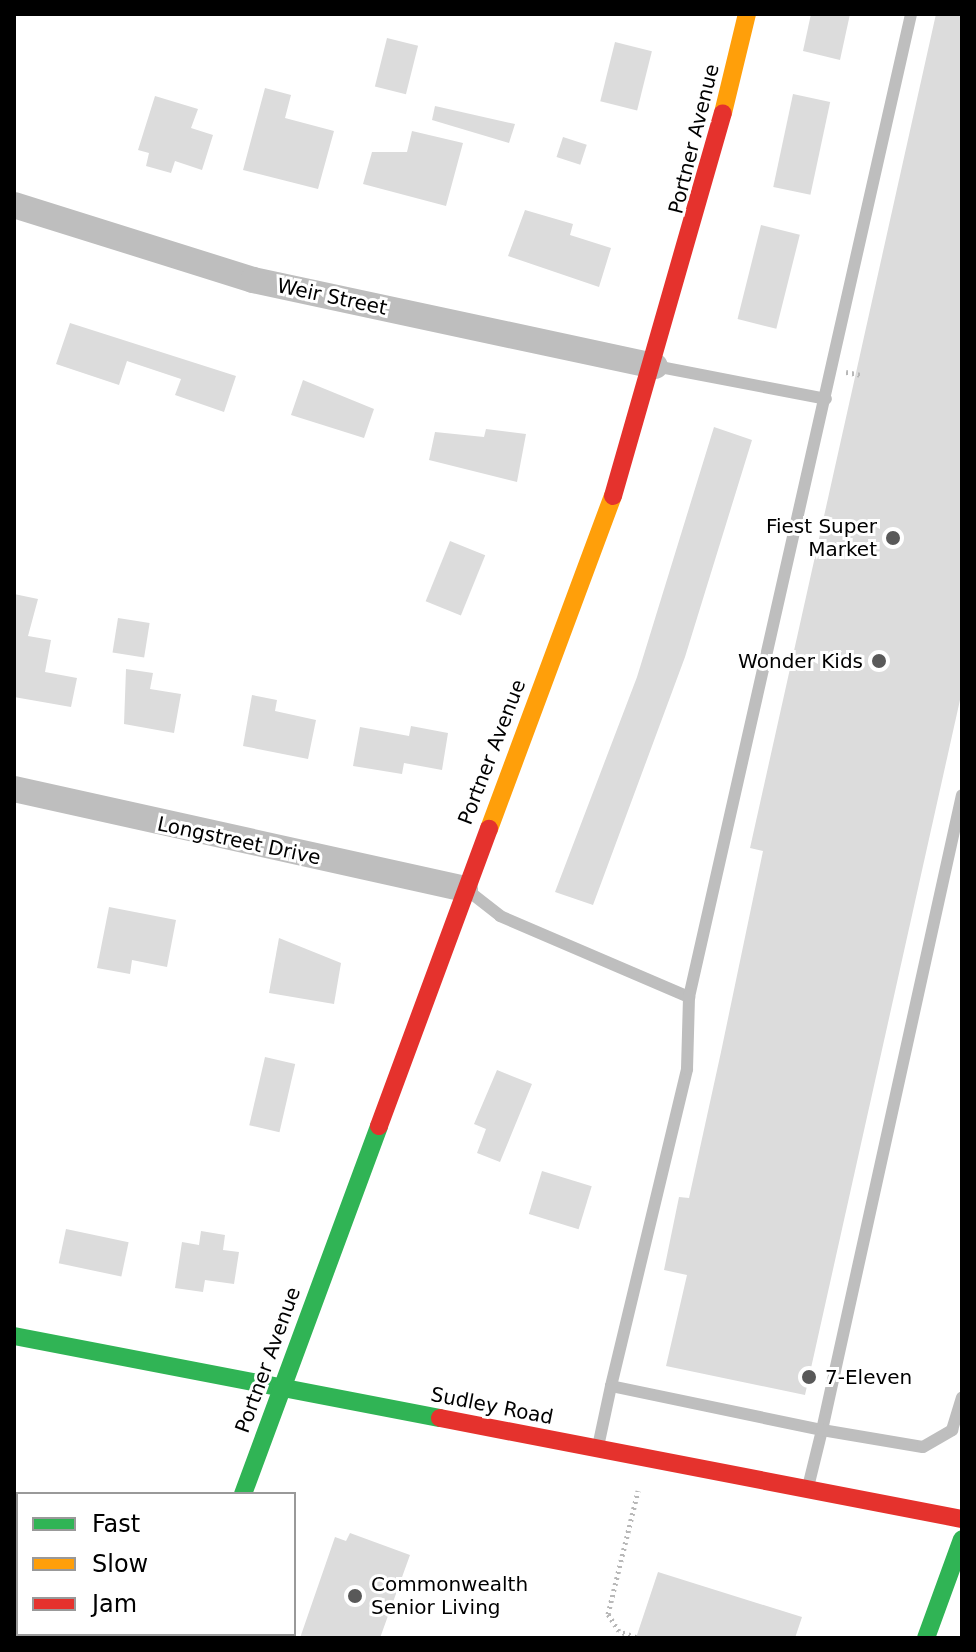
<!DOCTYPE html>
<html>
<head>
<meta charset="utf-8">
<style>
  body { margin:0 }
  #map { position:relative; width:976px; height:1652px; overflow:hidden; background:#fff; font-family:"DejaVu Sans",sans-serif }
  div>[style] { position:absolute }
  .building>* { inset:0; background:#dcdcdc; transform-origin:0 0 }
  .path>* { height:5px; margin-top:-2.5px; transform-origin:0; background:repeating-linear-gradient(90deg,#b8b8b8 0 2px,transparent 0 6px) }
  .lane>* { height:12px; margin:-6px; padding:0 6px; transform-origin:6px; border-radius:6px; background:#bebebe }
  .street>* { height:26px; margin:-13px; padding:0 13px; transform-origin:13px; border-radius:13px; background:#bebebe }
  .fast>* { height:18px; margin:-9px; padding:0 9px; transform-origin:9px; border-radius:9px; background:#30b455 }
  .slow>* { height:18px; margin:-9px; padding:0 9px; transform-origin:9px; border-radius:9px; background:#ff9f0a }
  .jam>* { height:18px; margin:-9px; padding:0 9px; transform-origin:9px; border-radius:9px; background:#e5322d }
  .dots>* { width:22px; height:22px; translate:-50% -50%; box-sizing:border-box; border:4px solid #fff; border-radius:50% }
  span { translate:-50% -50%; white-space:nowrap; text-align:center; line-height:1.15; -webkit-text-stroke:6px #fff; paint-order:stroke }
  .street-label { font-size:20px; color:#000 }
  .poi-label { font-size:20px; color:#000 }
  .right { translate:-100% -50%; text-align:right }
  .left { translate:0 -50%; text-align:left }
  .frame { position:absolute; inset:0; border:16px solid #000; pointer-events:none }
  .legend { position:absolute; left:16px; top:1492px; width:280px; height:144px; box-sizing:border-box; background:#fff; border:2px solid #999; margin:0; padding:10px 14px; list-style:none; font-size:24px; color:#000 }
  .legend li { display:flex; align-items:center; gap:16px; height:40px }
  .legend b { width:40px; border:2px solid #999 }
</style>
</head>
<body>
<div id="map">
  <div class="building">
    <div style="clip-path:polygon(811px 14px,850px 14px,840px 60px,803px 51px)"></div>
    <div style="clip-path:polygon(936px 14px,962px 14px,962px 691px,805px 1395px,666px 1366px,687px 1275px,664px 1270px,679px 1197px,689px 1198px,721px 1052px,763px 851px,750px 848px)"></div>
    <div style="left:387px;top:38px;width:32px;height:50px;rotate:14deg"></div>
    <div style="left:615px;top:42px;width:38px;height:61px;rotate:14deg"></div>
    <div style="clip-path:polygon(265px 88px,291px 95px,285px 118px,334px 131px,318px 189px,243px 170px)"></div>
    <div style="left:793px;top:94px;width:38px;height:95px;rotate:12deg"></div>
    <div style="clip-path:polygon(155px 96px,198px 109px,191px 128px,213px 135px,202px 170px,175px 161px,171px 173px,146px 166px,149px 153px,138px 150px)"></div>
    <div style="clip-path:polygon(435px 106px,515px 124px,509px 143px,432px 120px)"></div>
    <div style="clip-path:polygon(412px 131px,463px 143px,446px 206px,363px 184px,372px 152px,407px 152px)"></div>
    <div style="left:563px;top:137px;width:25px;height:21px;rotate:18deg"></div>
    <div style="clip-path:polygon(525px 210px,573px 224px,570px 235px,611px 248px,599px 287px,508px 256px)"></div>
    <div style="left:761px;top:225px;width:40px;height:97px;rotate:14deg"></div>
    <div style="clip-path:polygon(70px 323px,236px 376px,224px 412px,175px 395px,181px 379px,127px 361px,119px 385px,56px 364px)"></div>
    <div style="clip-path:polygon(303px 380px,374px 409px,364px 438px,291px 415px)"></div>
    <div style="clip-path:polygon(714px 427px,752px 440px,685px 657px,593px 905px,555px 892px,637px 677px)"></div>
    <div style="clip-path:polygon(486px 429px,526px 434px,517px 482px,429px 460px,435px 432px,484px 437px)"></div>
    <div style="left:450px;top:541px;width:38px;height:65px;rotate:22deg"></div>
    <div style="clip-path:polygon(14px 594px,38px 599px,28px 636px,51px 640px,45px 672px,77px 678px,71px 707px,14px 697px)"></div>
    <div style="left:118px;top:618px;width:32px;height:35px;rotate:9deg"></div>
    <div style="clip-path:polygon(126px 669px,153px 673px,150px 689px,181px 694px,174px 733px,124px 724px)"></div>
    <div style="clip-path:polygon(252px 695px,277px 700px,275px 711px,316px 720px,308px 759px,243px 746px)"></div>
    <div style="clip-path:polygon(411px 726px,448px 733px,442px 770px,404px 763px,402px 774px,353px 766px,360px 727px,409px 736px)"></div>
    <div style="clip-path:polygon(109px 907px,176px 920px,167px 967px,132px 960px,130px 974px,97px 968px)"></div>
    <div style="clip-path:polygon(279px 938px,341px 963px,334px 1004px,269px 993px)"></div>
    <div style="left:265px;top:1057px;width:31px;height:70px;rotate:13deg"></div>
    <div style="clip-path:polygon(497px 1070px,532px 1084px,500px 1162px,477px 1153px,486px 1129px,474px 1124px)"></div>
    <div style="left:542px;top:1171px;width:52px;height:45px;rotate:17deg"></div>
    <div style="left:66px;top:1229px;width:64px;height:35px;rotate:12deg"></div>
    <div style="clip-path:polygon(201px 1231px,225px 1235px,223px 1250px,239px 1252px,234px 1284px,205px 1280px,203px 1292px,175px 1288px,182px 1242px,199px 1245px)"></div>
    <div style="clip-path:polygon(350px 1533px,410px 1555px,380px 1638px,300px 1638px,335px 1537px,346px 1541px)"></div>
    <div style="clip-path:polygon(658px 1572px,802px 1617px,795px 1638px,636px 1638px)"></div>
  </div>
  <div class="path">
    <div style="left:846px;top:372px;width:15px;rotate:11deg"></div>
    <div style="left:636px;top:1637px;width:18px;rotate:-161deg"></div>
    <div style="left:619px;top:1631px;width:20px;rotate:-123deg"></div>
    <div style="left:608px;top:1614px;width:127px;rotate:-76.3deg"></div>
  </div>
  <div class="lane">
    <div style="left:655px;top:366px;width:174px;rotate:10.9deg"></div>
    <div style="left:471px;top:893px;width:37px;rotate:38deg"></div>
    <div style="left:500px;top:916px;width:206px;rotate:23.2deg"></div>
    <div style="left:611px;top:1386px;width:326px;rotate:-76.5deg"></div>
    <div style="left:687px;top:1069px;width:72px;rotate:-88.4deg"></div>
    <div style="left:689px;top:997px;width:1008px;rotate:-77.27deg"></div>
    <div style="left:599px;top:1442px;width:57px;rotate:-77.9deg"></div>
    <div style="left:611px;top:1386px;width:216px;rotate:11.8deg"></div>
    <div style="left:822px;top:1430px;width:650px;rotate:-77.57deg"></div>
    <div style="left:809px;top:1483px;width:55px;rotate:-76.2deg"></div>
    <div style="left:822px;top:1430px;width:102px;rotate:9.6deg"></div>
    <div style="left:923px;top:1447px;width:34px;rotate:-30deg"></div>
    <div style="left:952px;top:1430px;width:34px;rotate:-73deg"></div>
  </div>
  <div class="street">
    <div style="left:14px;top:205px;width:250px;rotate:17.4deg"></div>
    <div style="left:253px;top:280px;width:411px;rotate:12.1deg"></div>
    <div style="left:14px;top:789px;width:462px;rotate:12.5deg"></div>
  </div>
  <div class="fast">
    <div style="left:14px;top:1336px;width:434px;rotate:10.9deg"></div>
    <div style="left:243px;top:1494px;width:392px;rotate:-69.7deg"></div>
    <div style="left:926px;top:1638px;width:105px;rotate:-70deg"></div>
  </div>
  <div class="slow">
    <div style="left:723px;top:113px;width:102px;rotate:-76.4deg"></div>
    <div style="left:489px;top:829px;width:355px;rotate:-69.6deg"></div>
  </div>
  <div class="jam">
    <div style="left:613px;top:496px;width:398px;rotate:-74deg"></div>
    <div style="left:379px;top:1126px;width:317px;rotate:-69.7deg"></div>
    <div style="left:440px;top:1418px;width:532px;rotate:10.95deg"></div>
    <div style="left:190px;top:1638px;width:4px;rotate:-76deg"></div>
  </div>
  <div class="dots">
    <div style="left:893px;top:538px;background:#595959"></div>
    <div style="left:879px;top:661px;background:#595959"></div>
    <div style="left:809px;top:1377px;background:#595959"></div>
    <div style="left:355px;top:1596px;background:#595959"></div>
  </div>
  <div class="street-label">
    <span style="left:694px;top:139px;rotate:-76deg">Portner Avenue</span>
    <span style="left:332px;top:297px;rotate:12deg">Weir Street</span>
    <span style="left:492px;top:752px;rotate:-69deg">Portner Avenue</span>
    <span style="left:239px;top:841px;rotate:12deg">Longstreet Drive</span>
    <span style="left:268px;top:1360px;rotate:-70deg">Portner Avenue</span>
    <span style="left:492px;top:1406px;rotate:11deg">Sudley Road</span>
  </div>
  <div class="poi-label">
    <span class="right" style="left:877px;top:538px">Fiest Super<br>Market</span>
    <span class="right" style="left:863px;top:661px">Wonder Kids</span>
    <span class="left" style="left:825px;top:1377px">7-Eleven</span>
    <span class="left" style="left:371px;top:1596px">Commonwealth<br>Senior Living</span>
  </div>
  <div class="frame"></div>
  <ul class="legend">
  <li><b style="height:10px;background:#30b455"></b>Fast</li>
  <li><b style="height:10px;background:#ff9f0a"></b>Slow</li>
  <li><b style="height:10px;background:#e5322d"></b>Jam</li>
  </ul>
</div>
</body>
</html>
